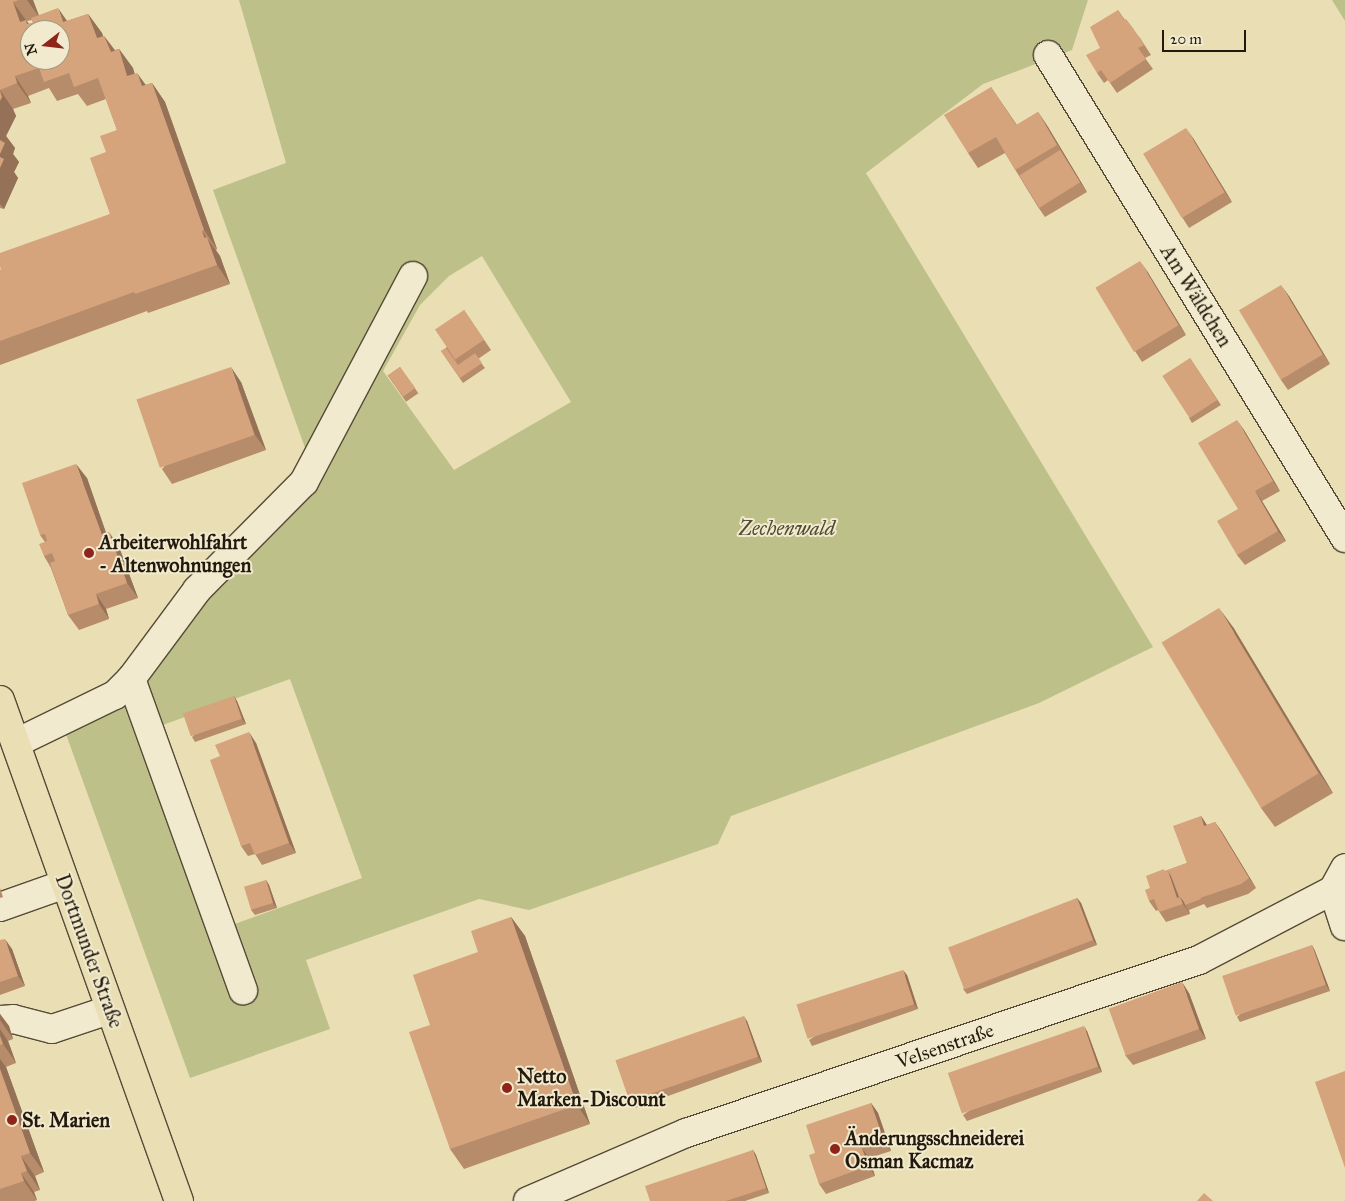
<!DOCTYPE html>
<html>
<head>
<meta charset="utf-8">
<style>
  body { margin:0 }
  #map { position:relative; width:1345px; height:1201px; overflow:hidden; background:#eadeb4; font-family:"IM FELL Great Primer",serif }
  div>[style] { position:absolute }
  .green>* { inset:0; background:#bdc089 }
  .roads { filter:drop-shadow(1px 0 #554b37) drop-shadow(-1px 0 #554b37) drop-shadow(0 1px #554b37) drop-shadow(0 -1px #554b37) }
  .minor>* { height:28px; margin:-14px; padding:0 14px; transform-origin:14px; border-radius:14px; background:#f1eace }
  .major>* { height:28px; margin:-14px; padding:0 14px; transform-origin:14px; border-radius:14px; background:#eadeb4 }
  .wall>* { inset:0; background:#b78c6b; transform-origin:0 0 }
  .shaded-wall>* { inset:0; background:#957257 }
  .building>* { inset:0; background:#d5a37c; transform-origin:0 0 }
  .dots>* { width:14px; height:14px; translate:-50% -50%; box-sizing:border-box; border:2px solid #f1eace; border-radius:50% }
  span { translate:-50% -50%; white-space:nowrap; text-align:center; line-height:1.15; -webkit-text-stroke:4px #f1eace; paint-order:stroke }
  .street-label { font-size:20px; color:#231a0d }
  .park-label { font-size:20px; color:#514c32; font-style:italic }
  .poi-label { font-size:20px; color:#231a0d; font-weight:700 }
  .left { translate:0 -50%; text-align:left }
  .north { position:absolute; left:20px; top:20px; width:50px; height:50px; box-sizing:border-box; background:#f1eace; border:1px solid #9f9781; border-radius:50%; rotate:254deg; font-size:14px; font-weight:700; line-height:20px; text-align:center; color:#231a0d }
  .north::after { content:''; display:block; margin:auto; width:18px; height:22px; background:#8f2418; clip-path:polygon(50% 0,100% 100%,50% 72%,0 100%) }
  .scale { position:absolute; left:1162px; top:30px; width:84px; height:22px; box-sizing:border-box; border:2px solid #231a0d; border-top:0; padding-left:6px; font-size:15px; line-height:18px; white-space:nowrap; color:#231a0d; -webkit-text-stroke:4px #f1eace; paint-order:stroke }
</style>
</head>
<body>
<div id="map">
  <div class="green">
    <div style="clip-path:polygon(evenodd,239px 0,1088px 0,1072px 50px,983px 84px,866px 173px,1153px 647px,1039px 703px,731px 816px,718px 844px,529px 910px,479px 899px,306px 960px,330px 1029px,190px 1078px,58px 712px,103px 693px,309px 459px,213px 190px,286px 163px,239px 0,482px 256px,571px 402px,454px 470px,383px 371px,420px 305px,449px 276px,482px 256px,239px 0,290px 679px,362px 878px,232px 925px,160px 726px,290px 679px)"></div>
    <div style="clip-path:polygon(1332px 0,1345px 0,1345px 21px)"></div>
  </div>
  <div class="roads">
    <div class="minor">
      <div style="left:1048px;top:55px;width:567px;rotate:58.41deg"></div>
      <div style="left:131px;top:679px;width:331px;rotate:70.2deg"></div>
      <div style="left:16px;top:743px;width:110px;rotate:-25.9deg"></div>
      <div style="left:115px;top:695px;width:23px;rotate:-45deg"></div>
      <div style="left:131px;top:679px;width:111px;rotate:-53.4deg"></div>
      <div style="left:197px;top:590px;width:152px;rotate:-45.3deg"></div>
      <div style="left:304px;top:482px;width:233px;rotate:-62.1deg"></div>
      <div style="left:1333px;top:890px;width:38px;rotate:72deg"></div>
      <div style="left:0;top:907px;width:69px;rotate:-19.5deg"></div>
      <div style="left:0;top:1020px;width:13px;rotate:-4deg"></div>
      <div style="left:13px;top:1019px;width:40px;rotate:14.4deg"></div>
      <div style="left:52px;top:1029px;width:60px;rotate:-18.4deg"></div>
      <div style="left:528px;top:1201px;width:172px;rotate:-23.3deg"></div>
      <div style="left:686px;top:1133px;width:541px;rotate:-18.64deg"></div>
      <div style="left:1199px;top:960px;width:151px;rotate:-27.6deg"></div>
      <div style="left:1333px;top:890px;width:25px;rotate:-61deg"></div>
    </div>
    <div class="major">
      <div style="left:0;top:700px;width:532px;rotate:70.34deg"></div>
    </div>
  </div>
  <div class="wall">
    <div style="clip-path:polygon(evenodd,0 0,33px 0,39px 15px,67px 21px,88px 14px,102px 33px,103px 36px,104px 36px,115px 50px,119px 49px,133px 68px,134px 74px,145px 85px,152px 83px,165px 102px,217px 249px,216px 250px,220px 256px,230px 284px,148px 313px,147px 311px,0 365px,0 270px,110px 214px,106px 152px,117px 130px,106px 99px,87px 106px,78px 94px,57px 101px,49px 88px,28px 96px,31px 103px,13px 109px,16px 116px,6px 136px,15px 148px,13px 154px,19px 162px,14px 172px,18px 178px,4px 209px,0 208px,0 0,32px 20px,33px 23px,29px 24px,27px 21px,32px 20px)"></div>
    <div style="clip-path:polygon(1118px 10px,1125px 20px,1140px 38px,1151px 55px,1145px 58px,1153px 69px,1117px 93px,1108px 80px,1104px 83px,1097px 73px,1100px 48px)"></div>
    <div style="clip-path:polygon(991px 87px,1017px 125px,1038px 112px,1048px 127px,1087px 192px,1045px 217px,1038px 207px,1005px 153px,978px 168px,968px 153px)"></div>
    <div style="clip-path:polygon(1193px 138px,1232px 202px,1189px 228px,1182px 217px)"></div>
    <div style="clip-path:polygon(1147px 271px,1186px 335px,1142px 362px,1135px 351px)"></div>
    <div style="clip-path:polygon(1289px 296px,1330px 364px,1288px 390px,1281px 380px)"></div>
    <div style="clip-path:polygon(464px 310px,491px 350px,478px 359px,485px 368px,463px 383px,441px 351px,446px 348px)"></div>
    <div style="clip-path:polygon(1190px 358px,1221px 405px,1192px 423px,1189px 418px)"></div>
    <div style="left:400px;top:367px;width:32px;height:15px;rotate:55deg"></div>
    <div style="clip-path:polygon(241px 382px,266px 450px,172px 484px,162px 469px)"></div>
    <div style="clip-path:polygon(1244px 430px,1280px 491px,1262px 501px,1286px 541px,1245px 565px,1237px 555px,1238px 509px)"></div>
    <div style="clip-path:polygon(87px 478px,106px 533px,119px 547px,138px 598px,106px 609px,109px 619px,79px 630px,68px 615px,51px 568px,44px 556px,45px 542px,40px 535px)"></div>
    <div style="clip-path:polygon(1233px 627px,1333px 793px,1275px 827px,1261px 808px)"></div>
    <div style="clip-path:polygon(234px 696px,237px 701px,246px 724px,195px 742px,192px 737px)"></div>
    <div style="clip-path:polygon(256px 743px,296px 853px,262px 865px,255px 854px,248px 856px,241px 846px,220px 756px)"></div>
    <div style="clip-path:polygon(1201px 816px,1207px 825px,1215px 822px,1222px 832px,1256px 888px,1248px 894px,1207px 908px,1204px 904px,1189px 910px,1190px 914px,1166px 922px,1158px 910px,1156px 911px,1149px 901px,1150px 888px,1165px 871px,1187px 863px)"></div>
    <div style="clip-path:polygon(266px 880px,269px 885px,277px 908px,255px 915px,251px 910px)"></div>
    <div style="clip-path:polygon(0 888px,3px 897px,0 898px)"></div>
    <div style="clip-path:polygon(1077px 898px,1081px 903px,1097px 945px,967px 994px,963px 989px)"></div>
    <div style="clip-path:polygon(511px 917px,525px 936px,590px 1124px,464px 1169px,450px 1149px,430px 1025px,478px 952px)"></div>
    <div style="clip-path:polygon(0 940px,12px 949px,25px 986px,0 995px)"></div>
    <div style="clip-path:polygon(1312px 945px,1315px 951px,1330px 991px,1240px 1022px,1237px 1017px)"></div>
    <div style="clip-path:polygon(907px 975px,918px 1009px,812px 1046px,809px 1040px)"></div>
    <div style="clip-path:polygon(1189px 993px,1206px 1039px,1133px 1065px,1125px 1055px)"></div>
    <div style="clip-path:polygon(0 1014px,9px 1026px,13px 1039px,8px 1041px,16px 1063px,6px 1067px,44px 1172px,35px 1176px,40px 1190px,34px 1192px,37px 1200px,35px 1201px,0 1201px)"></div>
    <div style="clip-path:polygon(747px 1021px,762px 1062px,635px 1108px,631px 1103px)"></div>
    <div style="clip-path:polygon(1087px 1031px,1102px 1072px,967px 1121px,963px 1115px)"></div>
    <div style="clip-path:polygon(871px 1103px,878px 1113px,891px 1151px,869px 1158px,875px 1176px,826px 1194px,819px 1184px,815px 1153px)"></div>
    <div style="clip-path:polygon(753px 1150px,756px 1155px,769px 1193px,745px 1201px,650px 1201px)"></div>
  </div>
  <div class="shaded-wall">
    <div style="clip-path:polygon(27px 0,33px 0,39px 17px)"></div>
    <div style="clip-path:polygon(13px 2px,33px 30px,20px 22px)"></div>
    <div style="clip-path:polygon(58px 8px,72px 28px,63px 22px)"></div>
    <div style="clip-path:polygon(88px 14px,102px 33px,110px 58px,97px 38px)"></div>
    <div style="clip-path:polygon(104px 36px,118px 55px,111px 52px)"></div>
    <div style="clip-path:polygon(119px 49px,133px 68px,141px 95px,127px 76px)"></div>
    <div style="clip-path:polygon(137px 73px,151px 92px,142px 86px)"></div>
    <div style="clip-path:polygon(15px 76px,28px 96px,31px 103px,17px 83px)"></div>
    <div style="clip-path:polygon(152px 83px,165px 102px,217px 249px,204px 230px)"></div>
    <div style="clip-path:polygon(0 90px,13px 109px,16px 116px,6px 136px,15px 148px,13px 154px,19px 162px,14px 172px,18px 178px,4px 209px,0 204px)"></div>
    <div style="clip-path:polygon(1038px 112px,1048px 127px,1087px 192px,1080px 182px)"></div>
    <div style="clip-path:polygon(1186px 128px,1193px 138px,1232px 202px,1225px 192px)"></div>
    <div style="clip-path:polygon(202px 231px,220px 256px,230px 284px,217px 265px)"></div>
    <div style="clip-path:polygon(1140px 261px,1147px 271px,1186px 335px,1179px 325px)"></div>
    <div style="clip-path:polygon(1281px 285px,1289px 296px,1330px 364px,1323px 354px)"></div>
    <div style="clip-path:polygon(231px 367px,241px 382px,266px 450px,255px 435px)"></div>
    <div style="clip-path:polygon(1237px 420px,1244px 430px,1280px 491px,1273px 481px)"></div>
    <div style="clip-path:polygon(76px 464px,87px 478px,112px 550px,102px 535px)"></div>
    <div style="clip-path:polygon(1255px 491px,1262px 501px,1286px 541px,1278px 531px)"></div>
    <div style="clip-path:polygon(109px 532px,119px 547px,138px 598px,127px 583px)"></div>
    <div style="clip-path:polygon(96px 594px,106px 609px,109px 619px,99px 604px)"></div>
    <div style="clip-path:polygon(1219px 608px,1233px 627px,1333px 793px,1319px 773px)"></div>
    <div style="clip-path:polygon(234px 696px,237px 701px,246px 724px,242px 719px)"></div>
    <div style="clip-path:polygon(249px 732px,256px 743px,296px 853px,289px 843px)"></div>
    <div style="clip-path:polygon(1201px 816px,1208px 827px,1204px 826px)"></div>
    <div style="clip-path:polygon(1215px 822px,1222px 832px,1256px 888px,1249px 878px)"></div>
    <div style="clip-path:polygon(1168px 871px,1175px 881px,1186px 904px,1185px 905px,1190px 914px,1183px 904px,1177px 898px)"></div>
    <div style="clip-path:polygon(266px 880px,269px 885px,277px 908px,273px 903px)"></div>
    <div style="clip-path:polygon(1077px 898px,1081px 903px,1097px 945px,1093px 940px)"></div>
    <div style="clip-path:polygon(511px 917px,525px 936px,590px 1124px,577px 1105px)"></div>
    <div style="clip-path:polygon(5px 939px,12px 949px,25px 986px,18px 976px)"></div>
    <div style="clip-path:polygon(1312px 945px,1315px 951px,1330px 991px,1326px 985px)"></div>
    <div style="clip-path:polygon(903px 970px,907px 975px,918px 1009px,914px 1004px)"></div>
    <div style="clip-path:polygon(1182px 982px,1189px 993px,1206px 1039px,1199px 1029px)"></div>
    <div style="clip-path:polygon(0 1014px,9px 1026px,13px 1039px,0 1020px)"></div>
    <div style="clip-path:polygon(744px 1016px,747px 1021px,762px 1062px,758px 1057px)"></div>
    <div style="clip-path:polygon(1084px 1026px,1087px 1031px,1102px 1072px,1098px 1067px)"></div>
    <div style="clip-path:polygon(0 1029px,8px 1041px,16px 1063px,3px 1044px,0 1036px)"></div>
    <div style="clip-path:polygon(0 1059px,6px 1067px,44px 1172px,30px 1153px,0 1069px)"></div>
    <div style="clip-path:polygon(871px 1103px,878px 1113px,891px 1151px,884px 1141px)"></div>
    <div style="clip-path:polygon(862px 1148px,869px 1158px,875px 1176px,868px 1166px)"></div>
    <div style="clip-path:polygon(753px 1150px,756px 1155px,769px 1193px,766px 1188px)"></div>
    <div style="clip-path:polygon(21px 1156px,35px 1176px,40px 1190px,27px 1171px)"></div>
    <div style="clip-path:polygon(21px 1173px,34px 1192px,37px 1200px,24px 1181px)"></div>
  </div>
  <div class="building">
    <div style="clip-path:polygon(evenodd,0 0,19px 0,13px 2px,20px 22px,26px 20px,27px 24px,33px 23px,31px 18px,58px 8px,63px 22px,88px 14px,97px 38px,104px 36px,111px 52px,119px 49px,127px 76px,137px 73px,142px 86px,152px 83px,204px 230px,202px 231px,204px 238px,207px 237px,217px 265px,135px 294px,134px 292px,0 341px,0 270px,1px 270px,0 266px,0 253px,110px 214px,90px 158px,106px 152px,100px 136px,117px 130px,98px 78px,74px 87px,69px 73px,44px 82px,39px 68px,15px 76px,17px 83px,0 90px,0 0,30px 30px,60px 30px,60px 60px,30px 60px,30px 30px)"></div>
    <div style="clip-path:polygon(1118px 10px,1124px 20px,1126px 19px,1133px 28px,1144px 45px,1138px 48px,1146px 59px,1110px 83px,1101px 70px,1097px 73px,1086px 55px,1100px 48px,1090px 27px)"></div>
    <div style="clip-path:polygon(991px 87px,1016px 125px,1038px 112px,1057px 145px,1015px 170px,996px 137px,968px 153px,944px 115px)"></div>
    <div style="clip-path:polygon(0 91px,2px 97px,0 101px)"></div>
    <div style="left:1186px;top:128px;width:75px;height:50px;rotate:59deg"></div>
    <div style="clip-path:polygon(0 140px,5px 143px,0 154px)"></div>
    <div style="left:1060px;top:150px;width:38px;height:48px;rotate:58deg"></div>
    <div style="clip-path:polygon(0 157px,4px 159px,0 168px)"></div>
    <div style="left:1140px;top:261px;width:75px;height:52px;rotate:59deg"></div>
    <div style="left:1281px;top:285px;width:81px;height:49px;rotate:59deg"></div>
    <div style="left:464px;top:310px;width:36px;height:35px;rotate:56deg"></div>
    <div style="clip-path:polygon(446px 348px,458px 365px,475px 353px,482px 363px,460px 378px,441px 351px)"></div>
    <div style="left:1190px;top:358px;width:50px;height:33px;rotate:57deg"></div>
    <div style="left:231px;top:367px;width:72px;height:100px;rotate:71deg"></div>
    <div style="left:400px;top:367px;width:26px;height:15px;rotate:54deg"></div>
    <div style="clip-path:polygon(1237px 420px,1273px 481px,1255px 491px,1278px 531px,1237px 555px,1217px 521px,1238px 509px,1198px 443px)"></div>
    <div style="clip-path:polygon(76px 464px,102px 535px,109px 532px,127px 583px,96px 594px,99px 604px,68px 615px,50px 563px,55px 561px,52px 553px,44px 556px,39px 544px,47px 541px,45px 534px,40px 535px,22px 483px)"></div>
    <div style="left:1219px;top:608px;width:193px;height:67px;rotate:59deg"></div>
    <div style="left:234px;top:696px;width:24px;height:54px;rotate:71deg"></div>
    <div style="clip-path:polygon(249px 732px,289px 843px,255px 855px,250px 843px,241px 846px,210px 760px,220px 756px,215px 745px)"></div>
    <div style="clip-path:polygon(1201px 816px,1204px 826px,1215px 822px,1249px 878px,1241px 884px,1200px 898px,1173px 826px)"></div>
    <div style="clip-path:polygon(1187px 863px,1201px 899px,1185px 905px,1184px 902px,1180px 897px,1179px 897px,1171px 876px,1168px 871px,1166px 872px,1165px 871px)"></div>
    <div style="clip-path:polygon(1164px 869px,1165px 872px,1168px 871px,1177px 898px,1180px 897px,1183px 904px,1159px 912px,1154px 899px,1149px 901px,1145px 890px,1150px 888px,1146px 876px)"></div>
    <div style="left:266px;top:880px;width:24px;height:23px;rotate:73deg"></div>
    <div style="left:1077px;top:898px;width:45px;height:138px;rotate:69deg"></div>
    <div style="clip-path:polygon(511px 917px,577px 1105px,450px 1149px,409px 1032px,430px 1025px,413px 975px,478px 952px,471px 931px)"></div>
    <div style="clip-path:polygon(5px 939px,18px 976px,0 982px,0 940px)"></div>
    <div style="left:1312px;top:945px;width:42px;height:95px;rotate:71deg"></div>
    <div style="left:903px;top:970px;width:36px;height:112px;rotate:72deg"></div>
    <div style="left:1182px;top:982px;width:50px;height:78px;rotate:70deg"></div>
    <div style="left:744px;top:1016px;width:43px;height:136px;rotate:71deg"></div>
    <div style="left:1084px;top:1026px;width:43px;height:144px;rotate:71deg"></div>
    <div style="clip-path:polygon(0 1036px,3px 1044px,0 1045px)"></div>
    <div style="clip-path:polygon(0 1069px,30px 1153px,21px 1156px,27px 1171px,21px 1173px,24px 1181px,0 1189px)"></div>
    <div style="clip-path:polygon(1345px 1071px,1345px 1168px,1315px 1082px)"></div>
    <div style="clip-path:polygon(871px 1103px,884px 1141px,862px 1148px,868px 1166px,819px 1184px,809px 1155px,815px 1153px,806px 1125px)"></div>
    <div style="clip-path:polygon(753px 1150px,766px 1188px,726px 1201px,650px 1201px,645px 1186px)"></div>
    <div style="clip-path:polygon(1204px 1193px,1213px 1201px,1197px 1201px)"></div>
  </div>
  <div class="dots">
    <div style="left:89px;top:553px;background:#8f2418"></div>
    <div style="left:507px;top:1088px;background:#8f2418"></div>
    <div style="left:12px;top:1120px;background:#8f2418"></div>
    <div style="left:835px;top:1149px;background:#8f2418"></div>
  </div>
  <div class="street-label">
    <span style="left:1196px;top:296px;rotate:58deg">Am Wäldchen</span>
    <span style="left:89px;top:951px;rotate:70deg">Dortmunder Straße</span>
    <span style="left:945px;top:1046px;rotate:-19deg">Velsenstraße</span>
  </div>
  <div class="park-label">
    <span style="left:787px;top:528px">Zechenwald</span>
  </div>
  <div class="poi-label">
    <span class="left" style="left:99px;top:554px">Arbeiterwohlfahrt<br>- Altenwohnungen</span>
    <span class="left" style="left:517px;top:1088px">Netto<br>Marken-Discount</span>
    <span class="left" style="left:22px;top:1120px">St. Marien</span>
    <span class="left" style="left:845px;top:1150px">Änderungsschneiderei<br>Osman Kacmaz</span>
  </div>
  <div class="north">N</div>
  <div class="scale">20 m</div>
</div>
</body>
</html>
